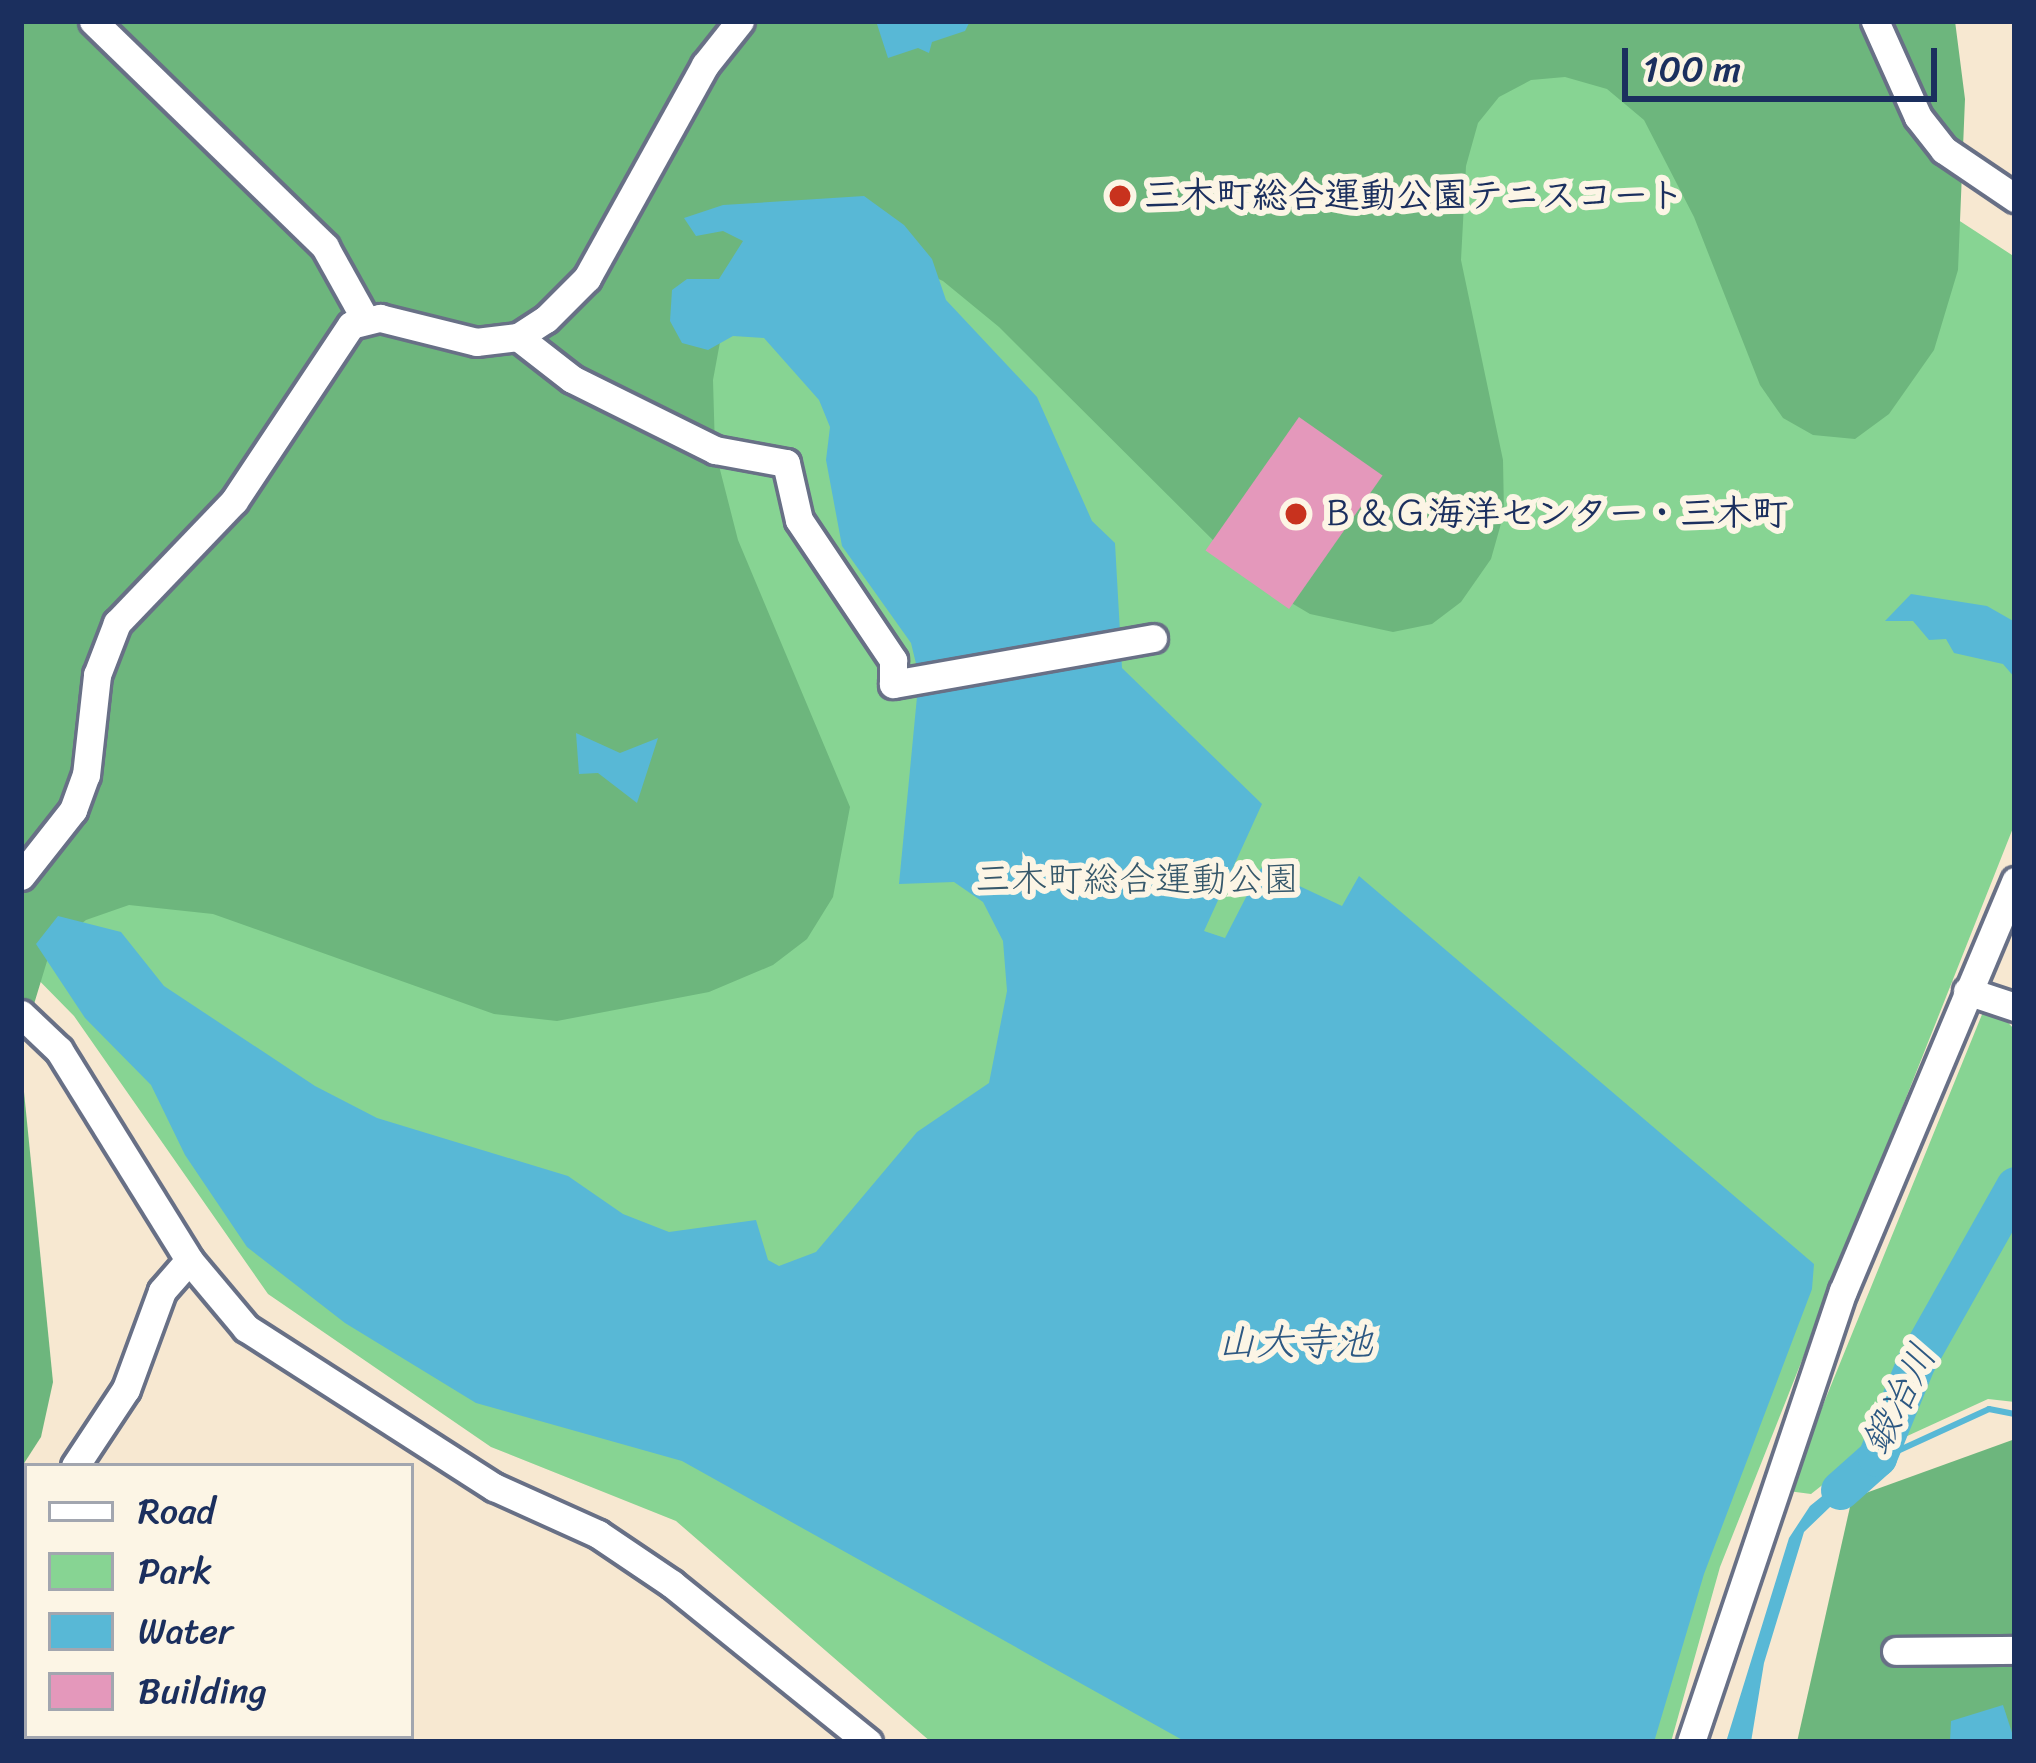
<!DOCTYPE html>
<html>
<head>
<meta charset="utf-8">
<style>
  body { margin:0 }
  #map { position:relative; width:2036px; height:1763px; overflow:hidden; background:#f7e8d1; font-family:Sriracha,"Klee One",sans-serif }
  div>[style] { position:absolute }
  .green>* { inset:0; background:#87d493 }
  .forest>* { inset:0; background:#6db67d }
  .water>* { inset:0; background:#58b8d6 }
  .stream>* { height:6px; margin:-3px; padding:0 3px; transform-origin:3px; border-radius:3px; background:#58b8d6 }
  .river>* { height:39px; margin:-19.5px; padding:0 19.5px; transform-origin:19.5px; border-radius:19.5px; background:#58b8d6 }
  .building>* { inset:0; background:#e498bb; transform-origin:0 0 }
  .roads { filter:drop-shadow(3px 0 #687086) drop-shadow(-3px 0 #687086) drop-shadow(0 3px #687086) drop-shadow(0 -3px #687086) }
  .minor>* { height:27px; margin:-13.5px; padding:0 13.5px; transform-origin:13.5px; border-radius:13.5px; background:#fff }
  .dots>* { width:33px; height:33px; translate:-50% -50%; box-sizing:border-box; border:6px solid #fcf5e5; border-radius:50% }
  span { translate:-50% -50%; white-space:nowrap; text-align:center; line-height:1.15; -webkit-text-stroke:12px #fcf5e5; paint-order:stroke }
  .poi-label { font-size:36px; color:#1b2f5e; font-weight:700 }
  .left { translate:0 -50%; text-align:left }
  .park-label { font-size:36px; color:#36586b }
  .water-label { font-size:39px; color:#2d5882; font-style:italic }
  .frame { position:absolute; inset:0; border:24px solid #1b2f5e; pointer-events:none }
  .legend { position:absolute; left:24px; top:1463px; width:390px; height:276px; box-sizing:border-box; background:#fcf5e5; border:3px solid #a2a6af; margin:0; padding:15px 21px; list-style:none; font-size:36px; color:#1b2f5e }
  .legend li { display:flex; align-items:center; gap:24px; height:60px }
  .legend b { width:60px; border:3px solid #a2a6af }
  .scale { position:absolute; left:1622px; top:48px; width:315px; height:54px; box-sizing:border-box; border:6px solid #1b2f5e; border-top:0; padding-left:15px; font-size:36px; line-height:42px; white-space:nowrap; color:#1b2f5e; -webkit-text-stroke:9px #fcf5e5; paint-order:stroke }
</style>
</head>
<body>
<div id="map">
  <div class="green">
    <div style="clip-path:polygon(1817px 21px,1926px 199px,2015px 257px,2015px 823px,1720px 1567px,1671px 1742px,931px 1742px,676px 1521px,491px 1447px,268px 1294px,74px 1016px,21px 962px,734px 83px)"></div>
    <div style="clip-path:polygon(1996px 1010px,2015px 1030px,2015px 1167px,1932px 1312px,1868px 1449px,1811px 1494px,1788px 1491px,1983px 1012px)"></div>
    <div style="clip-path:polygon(2015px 1207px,2015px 1402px,1988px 1399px,1892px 1443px)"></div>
  </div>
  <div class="forest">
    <div style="clip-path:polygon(21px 21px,1955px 21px,1965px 99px,1958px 270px,1934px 350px,1889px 414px,1855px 439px,1813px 435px,1783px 418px,1760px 385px,1694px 217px,1644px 120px,1607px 89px,1565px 77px,1531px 80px,1499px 97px,1478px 123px,1466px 166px,1461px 260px,1503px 460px,1504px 513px,1491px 559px,1461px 602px,1432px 624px,1393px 632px,1310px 614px,1253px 580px,999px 327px,943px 281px,879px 252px,725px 315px,713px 380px,715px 450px,738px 540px,850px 807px,833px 897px,807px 939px,773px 965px,709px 992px,557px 1021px,494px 1014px,213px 914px,129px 905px,86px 920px,51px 948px,21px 1047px)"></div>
    <div style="clip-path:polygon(21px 1062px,53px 1382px,41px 1437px,21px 1468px)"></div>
    <div style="clip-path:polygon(2015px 1439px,2015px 1742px,1797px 1742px,1852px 1498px)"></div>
  </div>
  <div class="water">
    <div style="clip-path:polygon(876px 21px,970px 21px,965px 31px,932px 42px,929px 53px,918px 48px,888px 58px)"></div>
    <div style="clip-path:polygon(864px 196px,904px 225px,932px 259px,946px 300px,1037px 397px,1092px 521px,1115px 543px,1122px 668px,1262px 804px,1204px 931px,1225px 938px,1261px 868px,1342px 906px,1359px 876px,1814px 1264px,1812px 1289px,1704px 1574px,1654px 1742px,1186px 1742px,682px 1461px,476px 1403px,345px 1323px,247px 1247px,185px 1155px,151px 1085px,85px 1018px,36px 944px,58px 916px,121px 932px,164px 986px,315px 1086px,377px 1118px,568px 1176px,623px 1214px,669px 1232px,756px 1220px,768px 1260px,779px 1266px,816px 1252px,917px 1132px,989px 1083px,1007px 991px,1003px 941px,983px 902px,954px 882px,899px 884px,919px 676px,911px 643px,842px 546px,826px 460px,830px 427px,819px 400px,764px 338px,733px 336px,708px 350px,682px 343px,670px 321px,672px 290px,687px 279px,719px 279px,743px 241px,723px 231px,696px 236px,684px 218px,723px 205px)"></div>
    <div style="clip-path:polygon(1911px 594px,1987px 606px,2015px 622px,2015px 678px,2003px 664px,1954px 653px,1946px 639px,1929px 640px,1913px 621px,1885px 621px)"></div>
    <div style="clip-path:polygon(576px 733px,620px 753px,658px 738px,637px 803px,598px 773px,579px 774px)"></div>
    <div style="clip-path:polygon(1873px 1455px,1880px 1459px,1804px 1532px,1764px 1663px,1751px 1742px,1726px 1742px,1789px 1538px,1810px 1506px)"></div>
    <div style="clip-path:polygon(2003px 1705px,2015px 1742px,1950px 1742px,1951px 1721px)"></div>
  </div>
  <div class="stream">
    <div style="left:1880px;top:1459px;width:120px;rotate:-24.6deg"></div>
    <div style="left:1989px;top:1409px;width:26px;rotate:11deg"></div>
  </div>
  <div class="river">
    <div style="left:1840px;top:1490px;width:50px;rotate:-41.7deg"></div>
    <div style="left:1877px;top:1457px;width:103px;rotate:-67.7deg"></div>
    <div style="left:1916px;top:1362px;width:202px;rotate:-60.6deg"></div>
  </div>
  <div class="building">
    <div style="left:1299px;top:417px;width:102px;height:163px;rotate:35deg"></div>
  </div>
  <div class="roads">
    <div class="minor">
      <div style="left:93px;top:21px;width:324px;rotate:44.2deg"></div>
      <div style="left:325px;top:247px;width:82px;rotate:60.9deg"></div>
      <div style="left:1875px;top:21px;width:105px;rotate:65.9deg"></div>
      <div style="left:1918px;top:117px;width:42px;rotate:51.8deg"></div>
      <div style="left:1944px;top:150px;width:86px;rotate:34.1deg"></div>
      <div style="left:518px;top:337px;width:68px;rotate:37.9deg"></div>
      <div style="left:572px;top:379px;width:160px;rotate:26.4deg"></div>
      <div style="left:715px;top:450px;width:72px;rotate:10.4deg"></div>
      <div style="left:786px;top:463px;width:58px;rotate:77.2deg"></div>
      <div style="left:799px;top:520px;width:169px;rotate:56.1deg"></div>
      <div style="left:893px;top:660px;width:24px;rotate:90deg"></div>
      <div style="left:893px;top:684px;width:264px;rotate:-10deg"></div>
      <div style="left:21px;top:876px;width:84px;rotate:-51.8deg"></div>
      <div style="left:73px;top:810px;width:37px;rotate:-70deg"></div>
      <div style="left:86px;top:775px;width:101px;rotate:-83.7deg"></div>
      <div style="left:97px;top:675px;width:56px;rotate:-69deg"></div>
      <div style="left:117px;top:623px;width:169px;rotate:-46.2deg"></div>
      <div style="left:234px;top:501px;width:211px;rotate:-56.4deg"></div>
      <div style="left:351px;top:325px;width:30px;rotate:-14deg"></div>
      <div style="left:380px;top:318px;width:99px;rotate:14deg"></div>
      <div style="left:476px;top:342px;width:42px;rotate:-6.8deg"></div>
      <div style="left:518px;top:337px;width:33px;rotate:-33deg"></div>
      <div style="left:546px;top:319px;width:58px;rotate:-45deg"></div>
      <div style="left:587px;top:278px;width:244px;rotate:-61deg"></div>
      <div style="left:705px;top:65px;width:56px;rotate:-51.5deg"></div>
      <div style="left:1967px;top:991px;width:51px;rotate:18.4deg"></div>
      <div style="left:21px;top:1014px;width:52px;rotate:43.5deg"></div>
      <div style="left:59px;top:1050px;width:247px;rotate:58.2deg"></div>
      <div style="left:189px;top:1260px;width:89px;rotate:50deg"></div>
      <div style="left:246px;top:1328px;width:295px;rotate:32.7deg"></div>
      <div style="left:494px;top:1487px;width:114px;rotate:24.3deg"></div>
      <div style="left:598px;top:1534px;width:89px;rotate:34deg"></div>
      <div style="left:672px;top:1584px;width:252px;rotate:38.9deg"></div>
      <div style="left:75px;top:1466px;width:92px;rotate:-56.5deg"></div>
      <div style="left:126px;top:1389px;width:104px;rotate:-69.8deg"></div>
      <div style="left:162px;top:1291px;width:41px;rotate:-48.9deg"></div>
      <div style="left:21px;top:1548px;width:11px;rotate:-56deg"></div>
      <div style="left:1896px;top:1651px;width:119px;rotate:-0.5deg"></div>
      <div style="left:1691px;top:1742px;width:476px;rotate:-71.4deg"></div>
      <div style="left:1843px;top:1291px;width:445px;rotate:-67.2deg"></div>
    </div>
  </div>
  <div class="dots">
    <div style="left:1120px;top:196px;background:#c8321e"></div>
    <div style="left:1296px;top:514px;background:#c8321e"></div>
  </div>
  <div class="poi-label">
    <span class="left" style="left:1144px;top:196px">三木町総合運動公園テニスコート</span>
    <span class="left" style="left:1320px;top:514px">Ｂ＆Ｇ海洋センター・三木町</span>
  </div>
  <div class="park-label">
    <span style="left:1137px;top:880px">三木町総合運動公園</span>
  </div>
  <div class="water-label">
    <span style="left:1295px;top:1342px">山大寺池</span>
    <span style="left:1899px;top:1399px;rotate:-63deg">鍛冶川</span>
  </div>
  <div class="frame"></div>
  <ul class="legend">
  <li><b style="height:15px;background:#fff"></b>Road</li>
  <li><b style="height:33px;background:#87d493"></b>Park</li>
  <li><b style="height:33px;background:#58b8d6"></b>Water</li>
  <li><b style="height:33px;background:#e498bb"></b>Building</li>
  </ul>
  <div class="scale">100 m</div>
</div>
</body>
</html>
